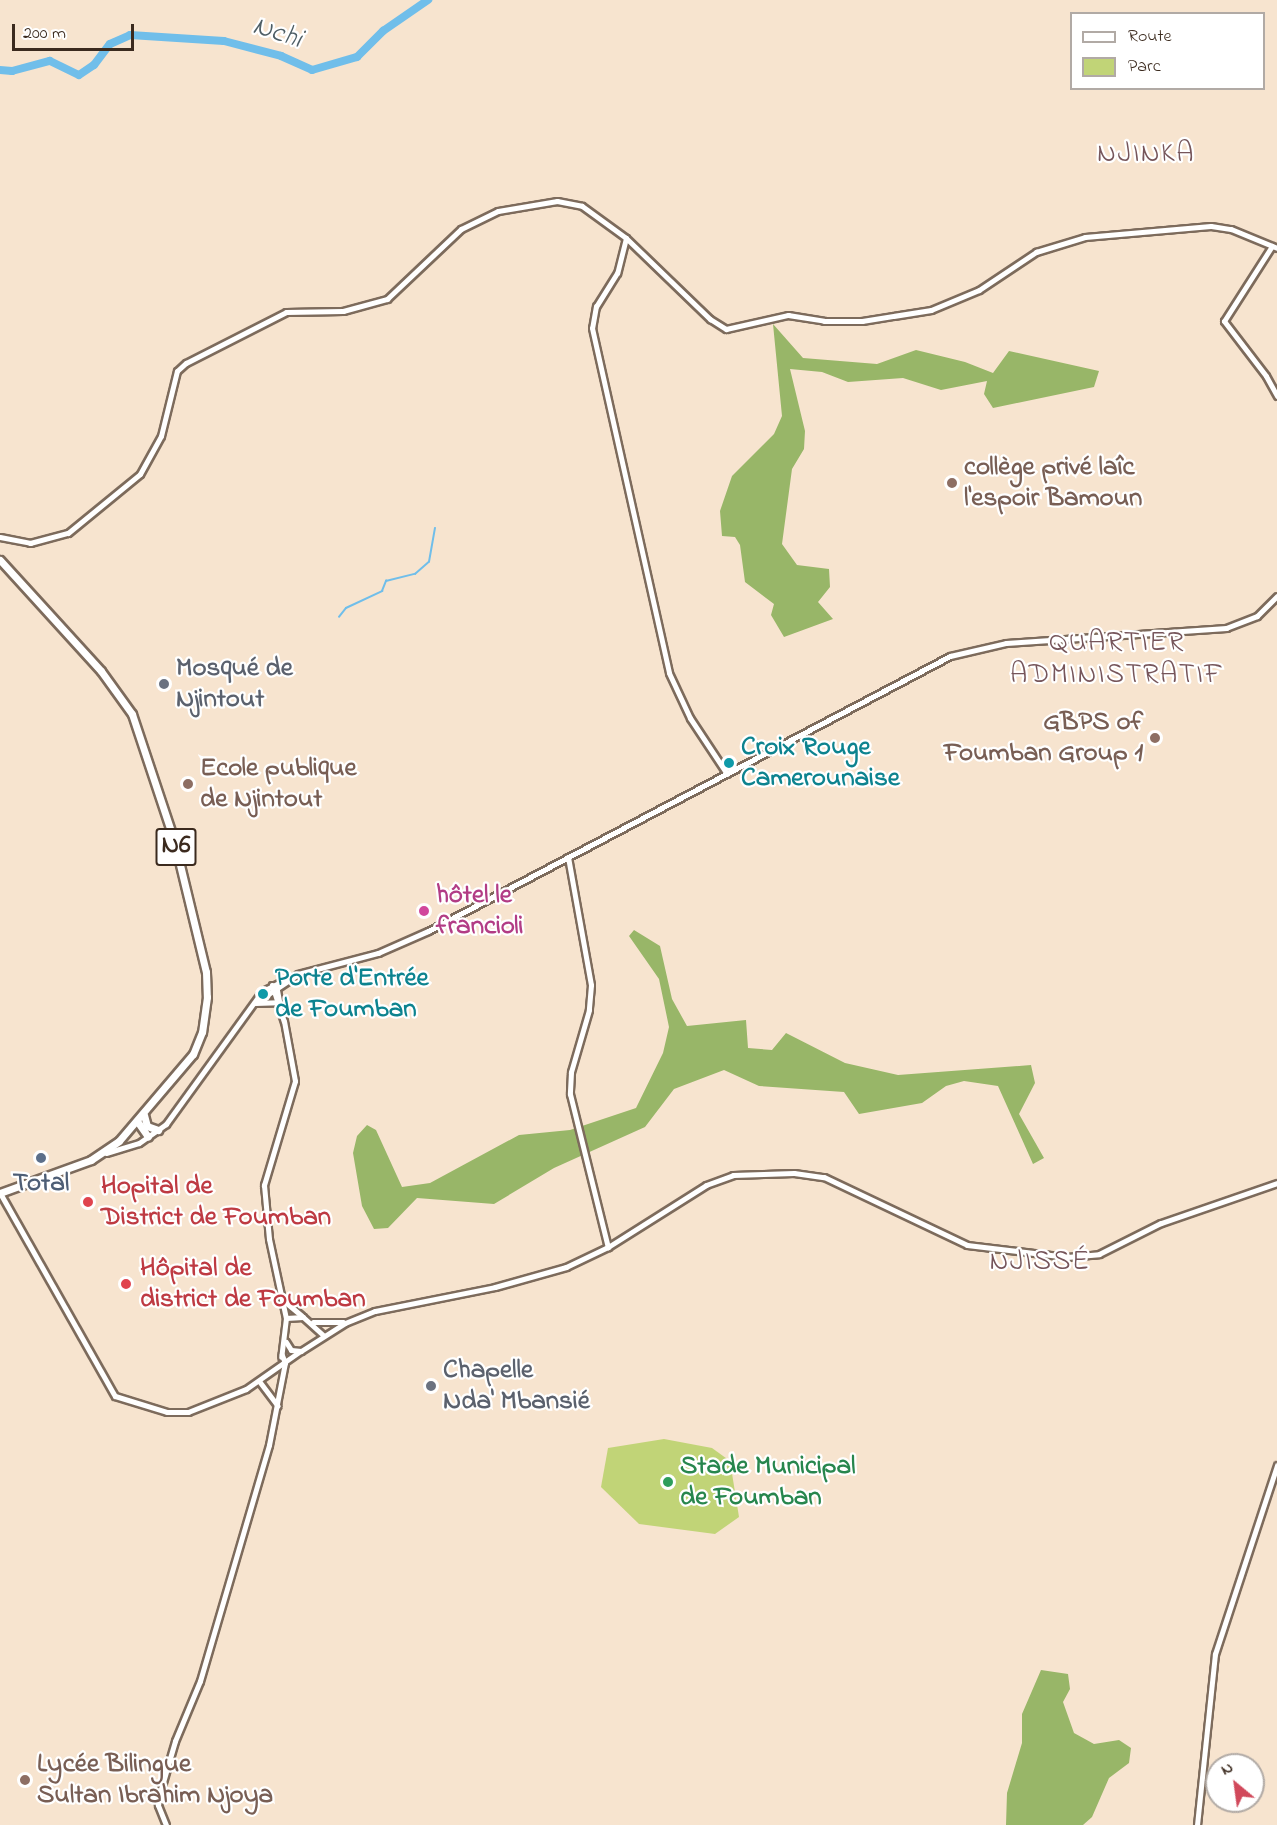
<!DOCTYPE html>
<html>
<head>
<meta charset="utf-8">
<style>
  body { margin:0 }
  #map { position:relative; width:1277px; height:1825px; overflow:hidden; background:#f7e4cf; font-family:"Indie Flower",sans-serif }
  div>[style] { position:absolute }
  .green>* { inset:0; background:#c1d477 }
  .forest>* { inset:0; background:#98b668 }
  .stream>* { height:1.5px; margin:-0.75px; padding:0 0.75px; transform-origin:0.75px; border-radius:0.75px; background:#70beea }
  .river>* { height:8px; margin:-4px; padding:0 4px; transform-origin:4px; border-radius:4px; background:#70beea }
  .roads { filter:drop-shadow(2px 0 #7d6b5c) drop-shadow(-2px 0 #7d6b5c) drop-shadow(0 2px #7d6b5c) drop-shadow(0 -2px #7d6b5c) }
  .secondary>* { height:5px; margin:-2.5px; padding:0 2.5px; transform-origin:2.5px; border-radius:2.5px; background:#fff }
  .highway>* { height:7px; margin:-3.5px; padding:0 3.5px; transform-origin:3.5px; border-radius:3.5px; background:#fff }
  .dots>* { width:16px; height:16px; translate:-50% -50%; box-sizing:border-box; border:3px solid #fff; border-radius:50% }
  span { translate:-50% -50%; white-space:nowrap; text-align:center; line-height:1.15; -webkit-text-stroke:4.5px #fff; paint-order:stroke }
  .shield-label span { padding:2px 4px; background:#fff; border:2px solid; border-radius:4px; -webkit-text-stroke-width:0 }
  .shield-label { font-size:26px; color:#3b2a1e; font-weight:700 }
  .education-label { font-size:27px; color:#785e54; font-weight:700 }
  .left { translate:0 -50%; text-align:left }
  .right { translate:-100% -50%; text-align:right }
  .worship-label { font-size:27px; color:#5b616d; font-weight:700 }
  .culture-label { font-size:27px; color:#0d838f; font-weight:700 }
  .hotel-label { font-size:27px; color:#b23c85; font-weight:700 }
  .service-label { font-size:27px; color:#4e5e75; font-weight:700 }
  .health-label { font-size:27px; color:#be3a42; font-weight:700 }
  .leisure-label { font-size:27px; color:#27864d; font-weight:700 }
  .water-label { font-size:28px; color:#4e5e65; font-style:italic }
  .neighbourhood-label { font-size:28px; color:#76555a; letter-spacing:1.5px }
  .legend { position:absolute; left:1070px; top:12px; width:195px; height:78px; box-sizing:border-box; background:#fff; border:2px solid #b1aaa5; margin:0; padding:8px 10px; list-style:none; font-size:18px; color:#3b2a1e }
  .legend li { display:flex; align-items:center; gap:12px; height:30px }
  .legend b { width:30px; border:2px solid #b1aaa5 }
  .north { position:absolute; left:1205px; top:1753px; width:60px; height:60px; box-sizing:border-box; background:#fff; border:2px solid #b1aaa5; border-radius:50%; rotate:331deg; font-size:16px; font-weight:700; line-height:24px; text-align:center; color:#3b2a1e }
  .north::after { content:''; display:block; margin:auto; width:21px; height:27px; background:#d1495b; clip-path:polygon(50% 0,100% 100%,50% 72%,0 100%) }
  .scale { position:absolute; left:12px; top:24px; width:122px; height:27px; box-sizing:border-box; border:3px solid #3b2a1e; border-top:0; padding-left:8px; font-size:18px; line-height:21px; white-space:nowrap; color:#3b2a1e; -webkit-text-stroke:4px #fff; paint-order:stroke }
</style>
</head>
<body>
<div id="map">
  <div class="green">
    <div style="clip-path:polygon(664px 1439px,712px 1448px,730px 1461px,739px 1517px,715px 1534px,639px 1524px,601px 1487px,608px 1448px)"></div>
  </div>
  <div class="forest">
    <div style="clip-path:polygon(773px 324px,803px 358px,877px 364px,916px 350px,965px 362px,993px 373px,1009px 351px,1099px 371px,1094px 387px,993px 408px,984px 394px,987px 381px,941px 390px,903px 378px,848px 382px,822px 372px,790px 369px,805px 431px,804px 449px,792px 469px,782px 544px,797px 565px,829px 569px,830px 587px,818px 602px,833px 619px,784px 637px,771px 615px,774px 604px,745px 582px,740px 545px,735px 537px,722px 536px,720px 511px,732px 476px,774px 434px,782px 416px)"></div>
    <div style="clip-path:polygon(634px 930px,660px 946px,672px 999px,687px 1026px,746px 1020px,748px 1048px,772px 1050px,786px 1033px,845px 1063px,898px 1075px,1031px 1065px,1035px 1083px,1019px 1114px,1044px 1158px,1033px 1164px,998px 1086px,964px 1081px,946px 1086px,922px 1103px,859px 1114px,844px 1092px,759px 1086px,724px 1070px,674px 1089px,645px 1127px,554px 1168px,494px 1204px,417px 1198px,388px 1228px,374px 1229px,362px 1206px,353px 1153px,357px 1136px,367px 1125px,376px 1130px,402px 1187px,430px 1183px,519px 1135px,570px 1130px,636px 1108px,663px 1053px,669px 1027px,659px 979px,629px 936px)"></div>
    <div style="clip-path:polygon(1041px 1670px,1068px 1674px,1070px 1689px,1063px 1702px,1074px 1733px,1094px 1744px,1119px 1740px,1131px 1748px,1129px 1763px,1109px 1778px,1092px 1817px,1083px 1825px,1006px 1825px,1007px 1793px,1022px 1743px,1022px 1714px)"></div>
  </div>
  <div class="stream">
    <div style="left:339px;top:617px;width:11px;rotate:-52deg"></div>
    <div style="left:346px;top:608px;width:40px;rotate:-25deg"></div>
    <div style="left:382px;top:591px;width:11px;rotate:-68deg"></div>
    <div style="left:386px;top:581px;width:30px;rotate:-14deg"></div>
    <div style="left:415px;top:574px;width:18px;rotate:-41deg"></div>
    <div style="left:429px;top:562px;width:34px;rotate:-80deg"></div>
  </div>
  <div class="river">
    <div style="left:0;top:70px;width:12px;rotate:5deg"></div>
    <div style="left:12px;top:71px;width:39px;rotate:-15deg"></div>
    <div style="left:50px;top:61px;width:32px;rotate:26deg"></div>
    <div style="left:79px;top:75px;width:18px;rotate:-34deg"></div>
    <div style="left:94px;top:65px;width:26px;rotate:-53deg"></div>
    <div style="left:110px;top:44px;width:22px;rotate:-24deg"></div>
    <div style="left:130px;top:35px;width:94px;rotate:3.7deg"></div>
    <div style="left:224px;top:41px;width:59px;rotate:14.7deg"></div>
    <div style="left:281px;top:56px;width:34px;rotate:24deg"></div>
    <div style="left:312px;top:70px;width:47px;rotate:-16.1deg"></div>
    <div style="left:357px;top:57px;width:37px;rotate:-45deg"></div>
    <div style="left:383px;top:31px;width:55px;rotate:-34.6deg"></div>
  </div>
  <div class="roads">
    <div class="secondary">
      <div style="left:626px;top:238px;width:36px;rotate:104deg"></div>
      <div style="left:617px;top:273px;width:39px;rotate:122deg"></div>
      <div style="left:596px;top:306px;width:22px;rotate:100deg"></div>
      <div style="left:592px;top:328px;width:353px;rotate:77.4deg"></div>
      <div style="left:669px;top:673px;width:50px;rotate:65deg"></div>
      <div style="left:690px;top:718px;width:67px;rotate:56.5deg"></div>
      <div style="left:1272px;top:246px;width:89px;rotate:122.6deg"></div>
      <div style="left:1224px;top:321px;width:69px;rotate:52.6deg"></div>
      <div style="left:1266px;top:376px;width:23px;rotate:61deg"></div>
      <div style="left:0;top:537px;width:31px;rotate:11deg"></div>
      <div style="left:30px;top:543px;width:39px;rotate:-15deg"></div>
      <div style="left:68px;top:533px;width:93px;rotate:-39.3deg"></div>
      <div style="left:140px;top:474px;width:43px;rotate:-61.1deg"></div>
      <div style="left:161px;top:436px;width:67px;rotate:-76.2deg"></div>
      <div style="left:177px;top:371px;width:12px;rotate:-42deg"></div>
      <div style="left:186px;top:363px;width:112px;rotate:-27deg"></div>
      <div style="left:286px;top:312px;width:57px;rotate:-1deg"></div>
      <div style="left:343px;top:311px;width:46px;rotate:-15.3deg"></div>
      <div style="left:387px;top:299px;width:102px;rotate:-43.4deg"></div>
      <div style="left:461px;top:229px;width:41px;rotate:-25.9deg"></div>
      <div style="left:498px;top:211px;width:60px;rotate:-9.6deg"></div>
      <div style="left:557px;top:201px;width:25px;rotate:11deg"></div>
      <div style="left:582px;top:206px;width:54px;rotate:36deg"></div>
      <div style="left:626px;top:238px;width:117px;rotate:44deg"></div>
      <div style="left:710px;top:319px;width:19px;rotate:32deg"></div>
      <div style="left:726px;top:329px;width:64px;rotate:-12.7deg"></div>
      <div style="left:788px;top:315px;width:36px;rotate:9deg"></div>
      <div style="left:824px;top:321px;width:38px"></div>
      <div style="left:862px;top:321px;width:70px;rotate:-9.1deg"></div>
      <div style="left:931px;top:310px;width:52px;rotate:-22.6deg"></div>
      <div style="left:979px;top:290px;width:69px;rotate:-33.7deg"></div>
      <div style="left:1036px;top:252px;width:51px;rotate:-17deg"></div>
      <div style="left:1085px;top:237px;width:126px;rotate:-5deg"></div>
      <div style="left:1211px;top:226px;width:20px;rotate:9deg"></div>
      <div style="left:1231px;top:229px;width:50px;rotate:22.4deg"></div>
      <div style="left:568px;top:857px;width:130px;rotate:79.8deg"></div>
      <div style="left:591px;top:985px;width:25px;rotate:95deg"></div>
      <div style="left:589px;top:1010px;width:65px;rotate:106.2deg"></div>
      <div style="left:571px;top:1072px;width:22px;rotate:93deg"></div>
      <div style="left:570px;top:1094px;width:158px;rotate:76.1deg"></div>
      <div style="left:272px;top:985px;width:38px;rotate:72deg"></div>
      <div style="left:284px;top:1021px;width:61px;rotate:79.6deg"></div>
      <div style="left:295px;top:1081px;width:109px;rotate:106.6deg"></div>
      <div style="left:264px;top:1185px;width:54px;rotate:84.7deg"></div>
      <div style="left:269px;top:1239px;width:81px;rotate:77.9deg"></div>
      <div style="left:286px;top:1318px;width:39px;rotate:97deg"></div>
      <div style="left:276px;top:985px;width:20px;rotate:79deg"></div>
      <div style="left:263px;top:991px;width:25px;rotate:-27deg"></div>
      <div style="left:267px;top:995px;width:37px;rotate:-34deg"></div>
      <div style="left:298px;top:974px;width:83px;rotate:-14.7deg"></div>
      <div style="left:378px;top:953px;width:55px;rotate:-23.7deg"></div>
      <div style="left:428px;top:931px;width:590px;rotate:-27.78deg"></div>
      <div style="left:950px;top:656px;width:57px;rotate:-13.1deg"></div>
      <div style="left:1006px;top:643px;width:221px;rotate:-3.9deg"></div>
      <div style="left:1226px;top:628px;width:33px;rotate:-21deg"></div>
      <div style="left:1257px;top:616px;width:28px;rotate:-45deg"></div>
      <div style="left:255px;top:1003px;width:23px;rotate:-2deg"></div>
      <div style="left:106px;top:1153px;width:34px;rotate:-17deg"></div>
      <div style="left:139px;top:1143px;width:33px;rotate:-35deg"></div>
      <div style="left:166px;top:1124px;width:160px;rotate:-54.1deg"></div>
      <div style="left:0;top:1193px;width:233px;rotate:60.5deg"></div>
      <div style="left:115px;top:1396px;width:54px;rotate:17.1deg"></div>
      <div style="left:167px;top:1412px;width:21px"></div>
      <div style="left:188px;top:1412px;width:62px;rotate:-21.6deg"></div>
      <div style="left:246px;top:1389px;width:65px;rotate:-34.9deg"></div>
      <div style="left:284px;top:1301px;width:23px;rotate:40deg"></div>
      <div style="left:286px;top:1318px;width:17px;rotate:-3deg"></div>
      <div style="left:303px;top:1317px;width:28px;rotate:42deg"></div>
      <div style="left:313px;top:1322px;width:30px"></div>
      <div style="left:286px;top:1342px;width:9px;rotate:58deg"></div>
      <div style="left:291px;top:1350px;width:10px;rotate:6deg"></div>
      <div style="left:301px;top:1351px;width:52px;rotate:-32.5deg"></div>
      <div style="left:345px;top:1323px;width:32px;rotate:-22deg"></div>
      <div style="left:375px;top:1311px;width:122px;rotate:-11.3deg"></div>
      <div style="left:495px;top:1287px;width:74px;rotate:-15.7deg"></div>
      <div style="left:566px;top:1267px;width:47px;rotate:-25.5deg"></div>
      <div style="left:608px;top:1247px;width:116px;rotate:-32.3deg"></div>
      <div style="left:706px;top:1185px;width:29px;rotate:-20deg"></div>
      <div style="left:733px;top:1175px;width:61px;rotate:-1.9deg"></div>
      <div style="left:794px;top:1173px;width:30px;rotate:8deg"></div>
      <div style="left:824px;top:1177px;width:158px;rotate:25.4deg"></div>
      <div style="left:967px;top:1245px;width:101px;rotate:6.8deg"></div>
      <div style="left:1067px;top:1257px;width:32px;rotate:-5deg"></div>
      <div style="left:1099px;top:1254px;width:69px;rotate:-26.6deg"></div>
      <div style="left:1161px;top:1223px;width:123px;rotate:-19deg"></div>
      <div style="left:259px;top:1381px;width:31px;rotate:53deg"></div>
      <div style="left:166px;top:1825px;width:22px;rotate:-112deg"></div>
      <div style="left:158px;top:1805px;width:16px;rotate:-79deg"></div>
      <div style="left:161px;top:1789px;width:50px;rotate:-73.7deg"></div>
      <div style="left:175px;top:1741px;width:65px;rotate:-67.4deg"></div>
      <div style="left:200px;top:1681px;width:246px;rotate:-73.7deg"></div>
      <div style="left:269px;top:1445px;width:84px;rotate:-79deg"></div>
      <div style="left:285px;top:1363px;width:9px;rotate:-111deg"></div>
      <div style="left:1197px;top:1825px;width:172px;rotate:-84deg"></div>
      <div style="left:1215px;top:1654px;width:199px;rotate:-71.8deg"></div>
    </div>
    <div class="highway">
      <div style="left:0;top:560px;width:150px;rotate:47.7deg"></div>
      <div style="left:101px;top:671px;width:53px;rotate:54.2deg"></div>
      <div style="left:132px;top:714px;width:133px;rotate:71.6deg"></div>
      <div style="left:174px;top:840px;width:136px;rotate:76.4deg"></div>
      <div style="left:206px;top:972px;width:25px;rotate:88deg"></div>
      <div style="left:207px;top:997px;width:35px;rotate:98deg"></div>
      <div style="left:202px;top:1032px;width:24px;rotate:112deg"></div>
      <div style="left:193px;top:1054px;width:114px;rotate:130.4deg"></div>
      <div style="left:119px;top:1141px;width:34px;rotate:146deg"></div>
      <div style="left:91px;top:1160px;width:97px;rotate:160.1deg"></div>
      <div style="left:144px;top:1115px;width:11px;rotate:75deg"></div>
      <div style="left:147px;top:1126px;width:12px;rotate:20deg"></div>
      <div style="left:137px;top:1121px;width:19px;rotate:55deg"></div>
    </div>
  </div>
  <div class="dots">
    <div style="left:952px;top:483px;background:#8d6e63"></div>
    <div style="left:164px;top:684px;background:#6b7280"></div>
    <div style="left:1155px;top:738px;background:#8d6e63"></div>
    <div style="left:729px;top:763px;background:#0f9aa8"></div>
    <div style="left:188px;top:784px;background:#8d6e63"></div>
    <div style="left:424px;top:911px;background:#d1479c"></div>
    <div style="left:263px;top:994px;background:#0f9aa8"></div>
    <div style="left:41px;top:1158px;background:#5c6f8a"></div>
    <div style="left:88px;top:1202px;background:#e0444e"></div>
    <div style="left:126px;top:1284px;background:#e0444e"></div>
    <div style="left:431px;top:1386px;background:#6b7280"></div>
    <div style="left:668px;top:1482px;background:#2e9e5b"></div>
    <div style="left:25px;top:1780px;background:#8d6e63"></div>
  </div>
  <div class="shield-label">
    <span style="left:176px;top:847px">N6</span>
  </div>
  <div class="education-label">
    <span class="left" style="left:964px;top:483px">collège privé laîc<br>l'espoir Bamoun</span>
    <span class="right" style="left:1143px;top:738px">GBPS of<br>Foumban Group 1</span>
    <span class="left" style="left:200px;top:784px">Ecole publique<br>de Njintout</span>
    <span class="left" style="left:37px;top:1780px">Lycée Bilingue<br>Sultan Ibrahim Njoya</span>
  </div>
  <div class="worship-label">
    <span class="left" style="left:176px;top:684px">Mosqué de<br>Njintout</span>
    <span class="left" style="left:443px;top:1386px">Chapelle<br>Nda' Mbansié</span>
  </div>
  <div class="culture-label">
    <span class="left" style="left:741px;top:763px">Croix Rouge<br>Camerounaise</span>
    <span class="left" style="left:275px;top:994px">Porte d'Entrée<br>de Foumban</span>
  </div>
  <div class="hotel-label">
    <span class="left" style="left:436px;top:911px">hôtel le<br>francioli</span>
  </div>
  <div class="service-label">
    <span style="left:41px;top:1184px">Total</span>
  </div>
  <div class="health-label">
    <span class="left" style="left:101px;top:1202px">Hopital de<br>District de Foumban</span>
    <span class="left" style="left:140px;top:1284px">Hôpital de<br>district de Foumban</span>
  </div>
  <div class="leisure-label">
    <span class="left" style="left:680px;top:1482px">Stade Municipal<br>de Foumban</span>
  </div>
  <div class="water-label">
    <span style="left:277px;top:34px;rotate:18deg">Nchi</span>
  </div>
  <div class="neighbourhood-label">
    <span style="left:1146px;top:155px">NJINKA</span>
    <span style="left:1117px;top:660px">QUARTIER<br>ADMINISTRATIF</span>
    <span style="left:1040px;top:1263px">NJISSÉ</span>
  </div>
  <ul class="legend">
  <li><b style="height:8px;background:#fff"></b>Route</li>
  <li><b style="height:16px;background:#c1d477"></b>Parc</li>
  </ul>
  <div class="north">N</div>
  <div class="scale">200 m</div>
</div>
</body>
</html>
